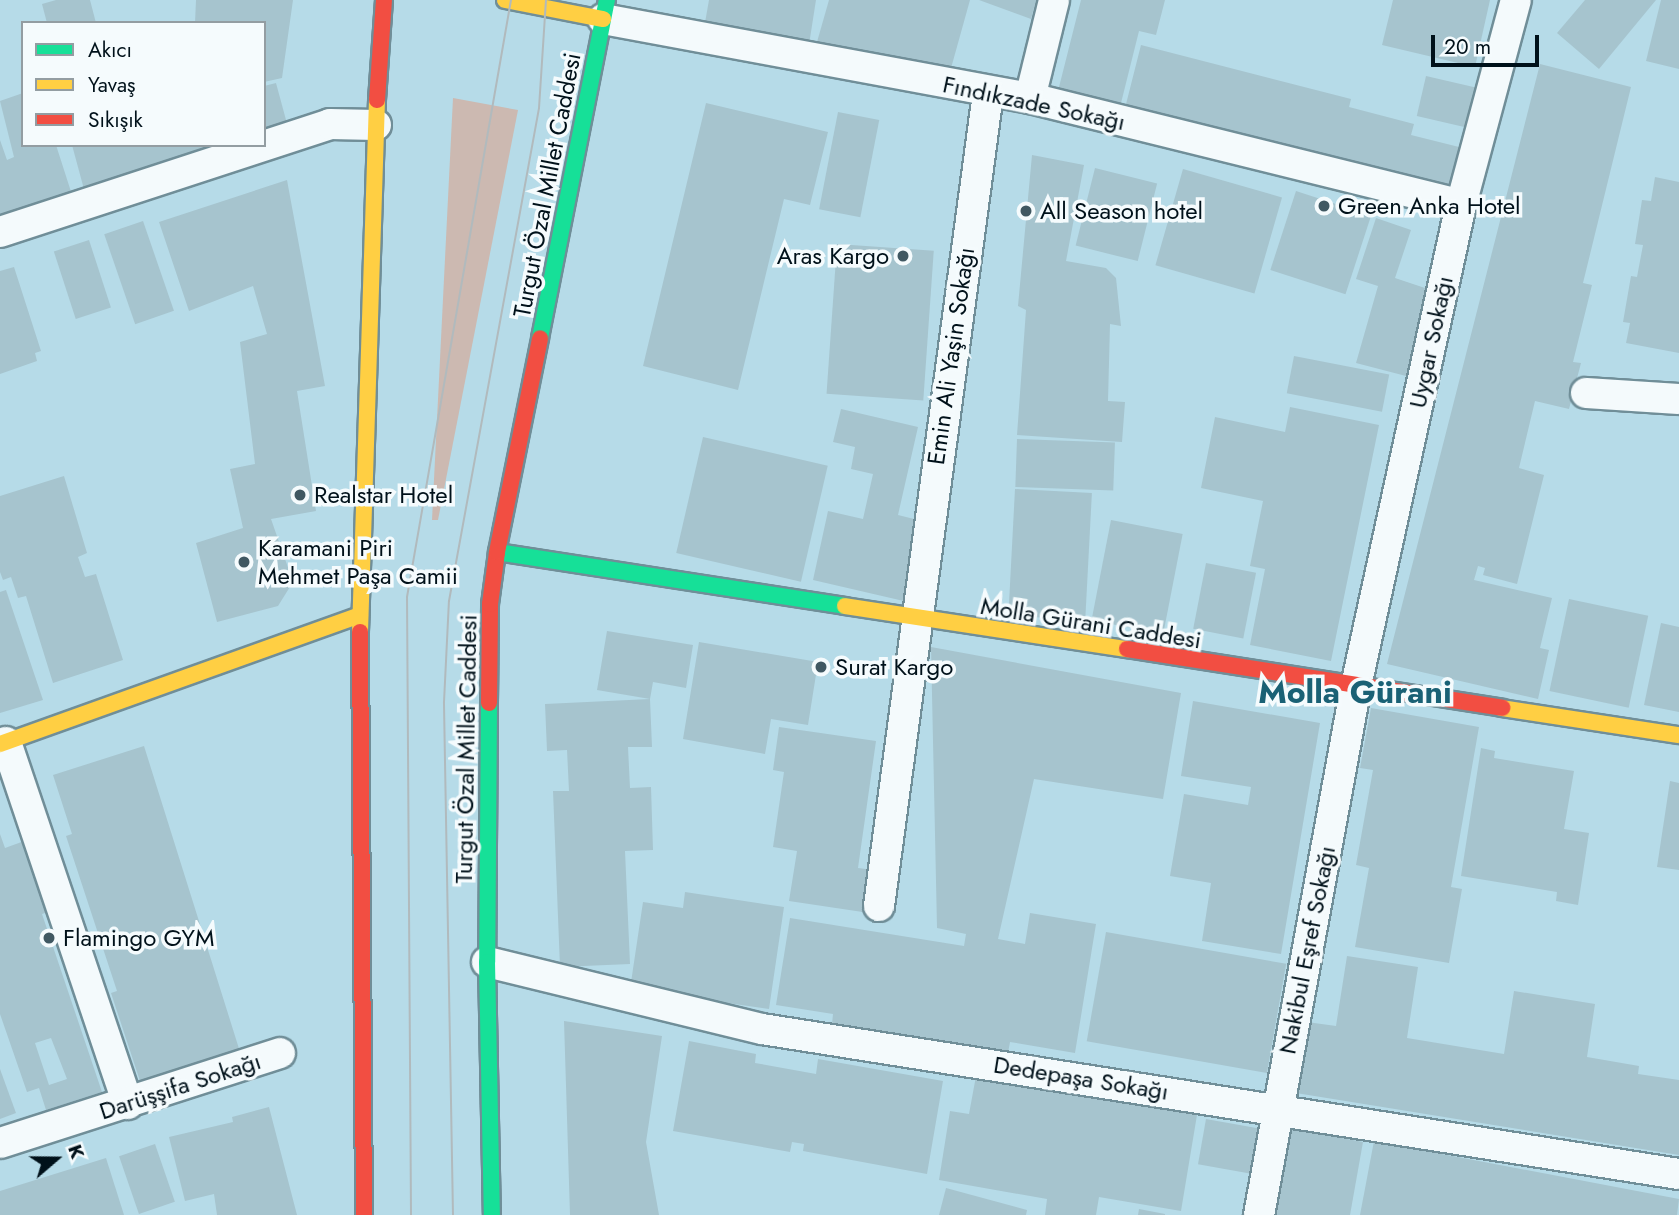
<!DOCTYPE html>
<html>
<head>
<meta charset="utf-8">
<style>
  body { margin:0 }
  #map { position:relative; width:1679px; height:1215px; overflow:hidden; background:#b6dbe8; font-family:Jost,sans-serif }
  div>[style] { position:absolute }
  .green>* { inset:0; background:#ccb9b1 }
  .building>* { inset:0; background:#a6c4ce; transform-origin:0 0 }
  .roads { filter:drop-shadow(2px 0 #708e98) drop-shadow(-2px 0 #708e98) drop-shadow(0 2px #708e98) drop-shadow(0 -2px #708e98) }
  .street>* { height:30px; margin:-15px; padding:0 15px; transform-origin:15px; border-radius:15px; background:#f4fafc }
  .fast>* { height:16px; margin:-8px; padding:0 8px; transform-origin:8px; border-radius:8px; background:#16e098 }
  .slow>* { height:16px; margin:-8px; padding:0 8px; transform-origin:8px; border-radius:8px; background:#ffcf43 }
  .jam>* { height:16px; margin:-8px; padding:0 8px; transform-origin:8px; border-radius:8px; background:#f24e42 }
  .tram>* { height:2px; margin:-1px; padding:0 1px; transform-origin:1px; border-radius:1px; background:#b1babd }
  .dots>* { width:19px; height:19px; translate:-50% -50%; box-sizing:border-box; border:4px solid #f5fbfd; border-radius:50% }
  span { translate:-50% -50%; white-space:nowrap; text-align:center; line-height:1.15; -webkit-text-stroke:7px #f5fbfd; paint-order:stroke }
  .street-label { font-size:24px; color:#00111a }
  .poi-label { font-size:24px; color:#00111a }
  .left { translate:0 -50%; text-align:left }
  .right { translate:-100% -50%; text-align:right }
  .district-label { font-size:32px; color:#1a6175; font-weight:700 }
  .legend { position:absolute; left:21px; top:21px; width:245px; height:126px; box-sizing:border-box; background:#f5fbfd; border:2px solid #939da2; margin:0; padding:9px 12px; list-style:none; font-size:21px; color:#00111a }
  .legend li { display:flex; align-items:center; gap:14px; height:35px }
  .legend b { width:35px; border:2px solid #939da2 }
  .north { position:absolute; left:21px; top:1124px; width:70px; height:70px; -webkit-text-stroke:5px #f5fbfd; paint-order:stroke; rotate:70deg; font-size:19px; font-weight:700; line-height:28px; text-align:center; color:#00111a }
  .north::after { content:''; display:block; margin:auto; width:24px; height:32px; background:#00111a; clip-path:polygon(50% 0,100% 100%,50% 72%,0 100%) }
  .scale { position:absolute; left:1431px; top:35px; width:108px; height:32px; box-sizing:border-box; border:4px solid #00111a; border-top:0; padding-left:9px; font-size:21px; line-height:24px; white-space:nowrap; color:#00111a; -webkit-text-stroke:5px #f5fbfd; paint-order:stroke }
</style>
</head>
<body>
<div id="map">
  <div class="green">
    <div style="clip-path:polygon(453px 98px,518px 110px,438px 520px,432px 520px)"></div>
  </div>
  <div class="building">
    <div style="clip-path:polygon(56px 0,90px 0,96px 23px,47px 23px,42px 4px)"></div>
    <div style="clip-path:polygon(196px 0,293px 0,282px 78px,264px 82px,264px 23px,195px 23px)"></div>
    <div style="clip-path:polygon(709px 0,816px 0,808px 51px,703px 34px)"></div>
    <div style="clip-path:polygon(829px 0,970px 0,948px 79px,817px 42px)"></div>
    <div style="clip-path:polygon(979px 0,1036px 0,1031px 19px)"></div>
    <div style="clip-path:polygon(1081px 0,1165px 0,1156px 35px,1139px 31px,1117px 119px,1055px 103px)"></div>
    <div style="clip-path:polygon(1393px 0,1490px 0,1475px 67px,1382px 45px)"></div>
    <div style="clip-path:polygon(1585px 0,1656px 0,1599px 69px,1557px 33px)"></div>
    <div style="clip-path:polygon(1661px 0,1679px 0,1679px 69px,1646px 61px)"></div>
    <div style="clip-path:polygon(1141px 45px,1351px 99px,1349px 107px,1414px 124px,1411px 135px,1459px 147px,1446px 198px,1123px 116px)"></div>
    <div style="clip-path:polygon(1540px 64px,1631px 87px,1583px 283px,1592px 285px,1573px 362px,1581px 363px,1569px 409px,1535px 401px,1519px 468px,1544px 475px,1517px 584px,1483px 575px,1485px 568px,1478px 566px,1474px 580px,1552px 598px,1540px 648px,1549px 650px,1538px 699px,1387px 664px)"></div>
    <div style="left:1426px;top:76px;width:51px;height:41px;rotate:13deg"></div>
    <div style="clip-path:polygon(276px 83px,289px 131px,264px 138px,264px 86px)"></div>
    <div style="clip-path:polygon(23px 93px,23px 145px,56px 145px,74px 201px,0 224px,0 140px,7px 160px,14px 157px,0 101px)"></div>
    <div style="clip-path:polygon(706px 103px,828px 132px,810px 205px,784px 199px,738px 390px,643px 366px)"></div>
    <div style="left:838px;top:112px;width:42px;height:99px;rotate:11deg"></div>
    <div style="clip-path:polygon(72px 145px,233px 145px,85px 193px)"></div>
    <div style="clip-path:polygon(1032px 155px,1084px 165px,1066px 261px,1106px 268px,1116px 278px,1121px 326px,1110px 324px,1108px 401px,1125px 402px,1122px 442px,1017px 435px,1026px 310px,1018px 306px)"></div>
    <div style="left:1095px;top:168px;width:64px;height:80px;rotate:14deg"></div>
    <div style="left:1183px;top:169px;width:103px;height:100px;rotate:16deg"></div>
    <div style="clip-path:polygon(1655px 177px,1679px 182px,1679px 353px,1626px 343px,1630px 323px,1623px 322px,1631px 276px,1637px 277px,1643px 245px,1635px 244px,1642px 200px,1651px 201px)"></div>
    <div style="clip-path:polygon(287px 180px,325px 386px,297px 391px,316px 511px,271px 519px,293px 582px,278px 606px,217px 622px,196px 543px,243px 528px,230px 469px,255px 464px,240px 342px,267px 334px,253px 286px,189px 311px,159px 222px)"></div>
    <div style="left:1296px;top:191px;width:79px;height:83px;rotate:18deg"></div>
    <div style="clip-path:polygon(1376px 218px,1411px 230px,1395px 278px,1434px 291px,1406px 376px,1356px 363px,1378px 286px,1356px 279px)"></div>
    <div style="left:143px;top:221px;width:95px;height:41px;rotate:71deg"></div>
    <div style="left:89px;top:240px;width:71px;height:37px;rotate:72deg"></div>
    <div style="left:837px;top:244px;width:97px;height:150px;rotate:4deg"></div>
    <div style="clip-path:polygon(14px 267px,41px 351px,35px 353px,37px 361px,0 374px,0 271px)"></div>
    <div style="left:1294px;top:356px;width:97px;height:38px;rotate:11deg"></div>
    <div style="clip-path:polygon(1290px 407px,1379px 425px,1331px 661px,1250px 645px,1265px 569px,1250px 566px,1263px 501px,1201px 488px,1215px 417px,1285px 432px)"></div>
    <div style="clip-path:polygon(841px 409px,918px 427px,898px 515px,926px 522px,908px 602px,813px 580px,828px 511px,863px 519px,873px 474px,851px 469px,855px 447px,833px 442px)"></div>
    <div style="left:703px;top:437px;width:128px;height:119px;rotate:13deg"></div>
    <div style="left:1017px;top:439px;width:98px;height:48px;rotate:2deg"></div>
    <div style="clip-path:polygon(64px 476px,87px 553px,78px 557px,85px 577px,96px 574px,123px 660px,53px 683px,26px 596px,18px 598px,11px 577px,3px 580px,0 572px,0 496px)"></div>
    <div style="left:1015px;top:489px;width:77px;height:127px;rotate:3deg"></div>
    <div style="left:1111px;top:520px;width:73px;height:102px;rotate:11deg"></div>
    <div style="left:1206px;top:563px;width:51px;height:67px;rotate:11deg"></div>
    <div style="clip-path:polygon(6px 590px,43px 700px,0 713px,0 592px)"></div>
    <div style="left:1569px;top:599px;width:81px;height:94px;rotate:12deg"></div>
    <div style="clip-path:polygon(1661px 623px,1679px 627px,1679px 712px,1644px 705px)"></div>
    <div style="clip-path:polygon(607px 631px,693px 645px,686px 688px,653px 682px,650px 699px,597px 690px)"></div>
    <div style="clip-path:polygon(699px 642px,818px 662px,808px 725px,771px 719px,765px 754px,683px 739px)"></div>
    <div style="clip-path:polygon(931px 647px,1181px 693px,1163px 799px,1034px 779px,998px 939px,1025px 944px,1030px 913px,1096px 924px,1075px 1053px,1010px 1042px,1008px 1053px,832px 1024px,833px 1014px,776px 1005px,790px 918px,964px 946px,966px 934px,937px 928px)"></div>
    <div style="clip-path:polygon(650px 699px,652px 747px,628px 747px,630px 788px,651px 787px,653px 850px,625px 851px,630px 964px,560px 967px,553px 791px,569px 791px,567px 750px,547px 751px,545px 704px)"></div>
    <div style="clip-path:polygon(1193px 701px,1320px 723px,1281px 954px,1202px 941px,1211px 883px,1170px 876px,1184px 794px,1248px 805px,1251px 787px,1181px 776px)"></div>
    <div style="clip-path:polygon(1371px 708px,1479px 727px,1451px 887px,1462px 889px,1449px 963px,1355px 947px,1369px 868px,1356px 865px,1373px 770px,1360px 768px)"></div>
    <div style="clip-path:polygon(779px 727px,876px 741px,858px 868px,882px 871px,876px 914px,789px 901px,797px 851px,773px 847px,784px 772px,773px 770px)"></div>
    <div style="clip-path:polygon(144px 746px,241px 1055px,142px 1087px,111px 993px,117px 991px,66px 836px,72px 834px,53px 775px)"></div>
    <div style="clip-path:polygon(1481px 748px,1495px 751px,1494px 758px,1574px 771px,1564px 829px,1589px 833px,1578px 905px,1556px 901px,1557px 892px,1461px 876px)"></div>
    <div style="clip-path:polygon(1670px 781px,1679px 783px,1679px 870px,1657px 867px)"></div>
    <div style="clip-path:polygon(evenodd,0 834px,5px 848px,27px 840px,51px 911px,42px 914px,102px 1092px,46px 1110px,39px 1088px,27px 1092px,0 1014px,0 834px,51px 1038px,67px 1079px,49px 1085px,35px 1043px,51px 1038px)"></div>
    <div style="clip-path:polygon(685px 892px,784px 907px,769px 1009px,630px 989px,643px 902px,683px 908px)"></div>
    <div style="left:1106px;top:932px;width:183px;height:111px;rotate:10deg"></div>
    <div style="clip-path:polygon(1347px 956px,1418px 967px,1407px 1038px,1504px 1054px,1514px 991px,1595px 1004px,1587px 1057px,1639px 1066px,1638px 1074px,1679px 1080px,1679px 1155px,1296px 1093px,1307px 1022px,1336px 1026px)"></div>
    <div style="clip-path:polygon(564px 1021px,662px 1036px,646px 1142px,659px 1215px,570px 1215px)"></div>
    <div style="clip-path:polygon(689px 1041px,756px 1054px,755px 1063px,816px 1074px,818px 1059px,943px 1081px,927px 1174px,803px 1151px,804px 1144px,792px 1142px,790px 1152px,673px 1131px)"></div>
    <div style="clip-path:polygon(0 1069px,16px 1113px,0 1119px)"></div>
    <div style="clip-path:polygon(976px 1076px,1197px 1115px,1181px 1211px,1099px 1197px,1096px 1215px,1045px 1215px,1047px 1199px,939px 1180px,950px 1111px,969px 1114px)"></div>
    <div style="clip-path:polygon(269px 1107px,297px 1215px,217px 1215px,214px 1194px,185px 1201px,169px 1137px,233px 1122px,232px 1117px)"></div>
    <div style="left:1206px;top:1119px;width:54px;height:46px;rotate:10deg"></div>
    <div style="clip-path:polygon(1289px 1128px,1363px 1142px,1350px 1215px,1273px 1215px)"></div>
    <div style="clip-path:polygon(1374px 1141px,1679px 1199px,1677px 1215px,1360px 1215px)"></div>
    <div style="left:155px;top:1144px;width:61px;height:38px;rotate:71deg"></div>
    <div style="clip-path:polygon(106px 1158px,124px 1215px,0 1215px,0 1191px)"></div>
    <div style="clip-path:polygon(946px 1188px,1027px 1210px,1026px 1215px,939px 1215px)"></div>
    <div style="clip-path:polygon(1139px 1209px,1165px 1214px,1165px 1215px,1138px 1215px)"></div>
  </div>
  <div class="roads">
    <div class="street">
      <div style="left:603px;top:19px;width:434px;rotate:10.5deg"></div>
      <div style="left:1030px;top:98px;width:444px;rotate:13.9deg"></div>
      <div style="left:1030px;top:98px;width:101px;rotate:-76.2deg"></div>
      <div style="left:0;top:232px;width:347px;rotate:-18.1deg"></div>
      <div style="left:330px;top:124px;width:46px;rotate:1.2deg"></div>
      <div style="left:1586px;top:393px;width:93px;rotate:3.7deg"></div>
      <div style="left:6px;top:742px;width:382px;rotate:71.4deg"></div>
      <div style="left:879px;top:906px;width:820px;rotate:-82.36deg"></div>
      <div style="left:487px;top:962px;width:283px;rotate:13.7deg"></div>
      <div style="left:762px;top:1029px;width:928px;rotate:8.99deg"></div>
      <div style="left:0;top:1143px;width:294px;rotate:-17.8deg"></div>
      <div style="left:1259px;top:1215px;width:538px;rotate:-79.61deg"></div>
      <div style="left:1356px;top:686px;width:492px;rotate:-77.7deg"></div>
      <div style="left:1461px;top:205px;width:212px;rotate:-75deg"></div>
    </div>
    <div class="fast">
      <div style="left:540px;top:338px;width:345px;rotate:-78.8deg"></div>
      <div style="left:497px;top:552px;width:352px;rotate:8.8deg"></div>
      <div style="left:489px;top:703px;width:259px;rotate:90.4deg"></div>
      <div style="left:487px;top:962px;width:253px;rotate:88.9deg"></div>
    </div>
    <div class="slow">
      <div style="left:505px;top:0;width:100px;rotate:11deg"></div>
      <div style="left:845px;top:606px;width:285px;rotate:8.7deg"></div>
      <div style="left:360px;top:632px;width:532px;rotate:-88.17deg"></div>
      <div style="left:1502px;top:708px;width:179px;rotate:8.7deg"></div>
      <div style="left:0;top:744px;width:382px;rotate:-19.7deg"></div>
    </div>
    <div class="jam">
      <div style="left:377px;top:100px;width:100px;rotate:-86deg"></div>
      <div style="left:360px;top:632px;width:583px;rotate:89.61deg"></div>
      <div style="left:1127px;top:649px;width:380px;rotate:8.9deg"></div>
      <div style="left:489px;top:703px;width:99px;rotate:-89.4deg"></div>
      <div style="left:490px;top:604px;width:52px;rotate:-82.3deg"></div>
      <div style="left:497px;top:552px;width:218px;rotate:-78.6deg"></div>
    </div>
  </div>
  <div class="tram">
    <div style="left:411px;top:1215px;width:618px;rotate:-90.37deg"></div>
    <div style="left:407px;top:597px;width:606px;rotate:-80.12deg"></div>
    <div style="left:453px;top:1215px;width:513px;rotate:-91.01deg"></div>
    <div style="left:444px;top:702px;width:101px;rotate:-87.2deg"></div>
    <div style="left:449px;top:601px;width:501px;rotate:-79.65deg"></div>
    <div style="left:539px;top:108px;width:108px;rotate:-86.3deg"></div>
  </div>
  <div class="dots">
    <div style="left:1324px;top:206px;background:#405862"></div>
    <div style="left:1026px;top:211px;background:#405862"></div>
    <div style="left:903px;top:256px;background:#405862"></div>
    <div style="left:300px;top:495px;background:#405862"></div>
    <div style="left:244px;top:562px;background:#405862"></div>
    <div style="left:821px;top:667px;background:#405862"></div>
    <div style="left:49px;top:938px;background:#405862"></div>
  </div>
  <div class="street-label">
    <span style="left:1034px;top:103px;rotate:12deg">Fındıkzade Sokağı</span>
    <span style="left:547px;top:185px;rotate:-79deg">Turgut Özal Millet Caddesi</span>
    <span style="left:1431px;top:342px;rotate:-78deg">Uygar Sokağı</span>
    <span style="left:951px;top:356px;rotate:-82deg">Emin Ali Yaşin Sokağı</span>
    <span style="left:1091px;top:623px;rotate:9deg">Molla Gürani Caddesi</span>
    <span style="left:466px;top:749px;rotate:-89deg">Turgut Özal Millet Caddesi</span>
    <span style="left:1307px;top:950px;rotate:-79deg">Nakibul Eşref Sokağı</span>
    <span style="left:1081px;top:1078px;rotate:9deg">Dedepaşa Sokağı</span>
    <span style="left:180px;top:1086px;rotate:-18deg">Darüşşifa Sokağı</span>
  </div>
  <div class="poi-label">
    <span class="left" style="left:1338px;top:206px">Green Anka Hotel</span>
    <span class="left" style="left:1040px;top:211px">All Season hotel</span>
    <span class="right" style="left:889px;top:256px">Aras Kargo</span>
    <span class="left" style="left:314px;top:495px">Realstar Hotel</span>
    <span class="left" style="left:258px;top:562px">Karamani Piri<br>Mehmet Paşa Camii</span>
    <span class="left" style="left:835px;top:667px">Surat Kargo</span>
    <span class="left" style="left:63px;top:938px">Flamingo GYM</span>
  </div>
  <div class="district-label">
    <span style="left:1355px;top:692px">Molla Gürani</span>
  </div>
  <ul class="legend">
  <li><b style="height:9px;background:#16e098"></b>Akıcı</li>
  <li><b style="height:9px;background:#ffcf43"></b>Yavaş</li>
  <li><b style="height:9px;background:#f24e42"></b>Sıkışık</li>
  </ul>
  <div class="north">K</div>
  <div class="scale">20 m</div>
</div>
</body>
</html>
